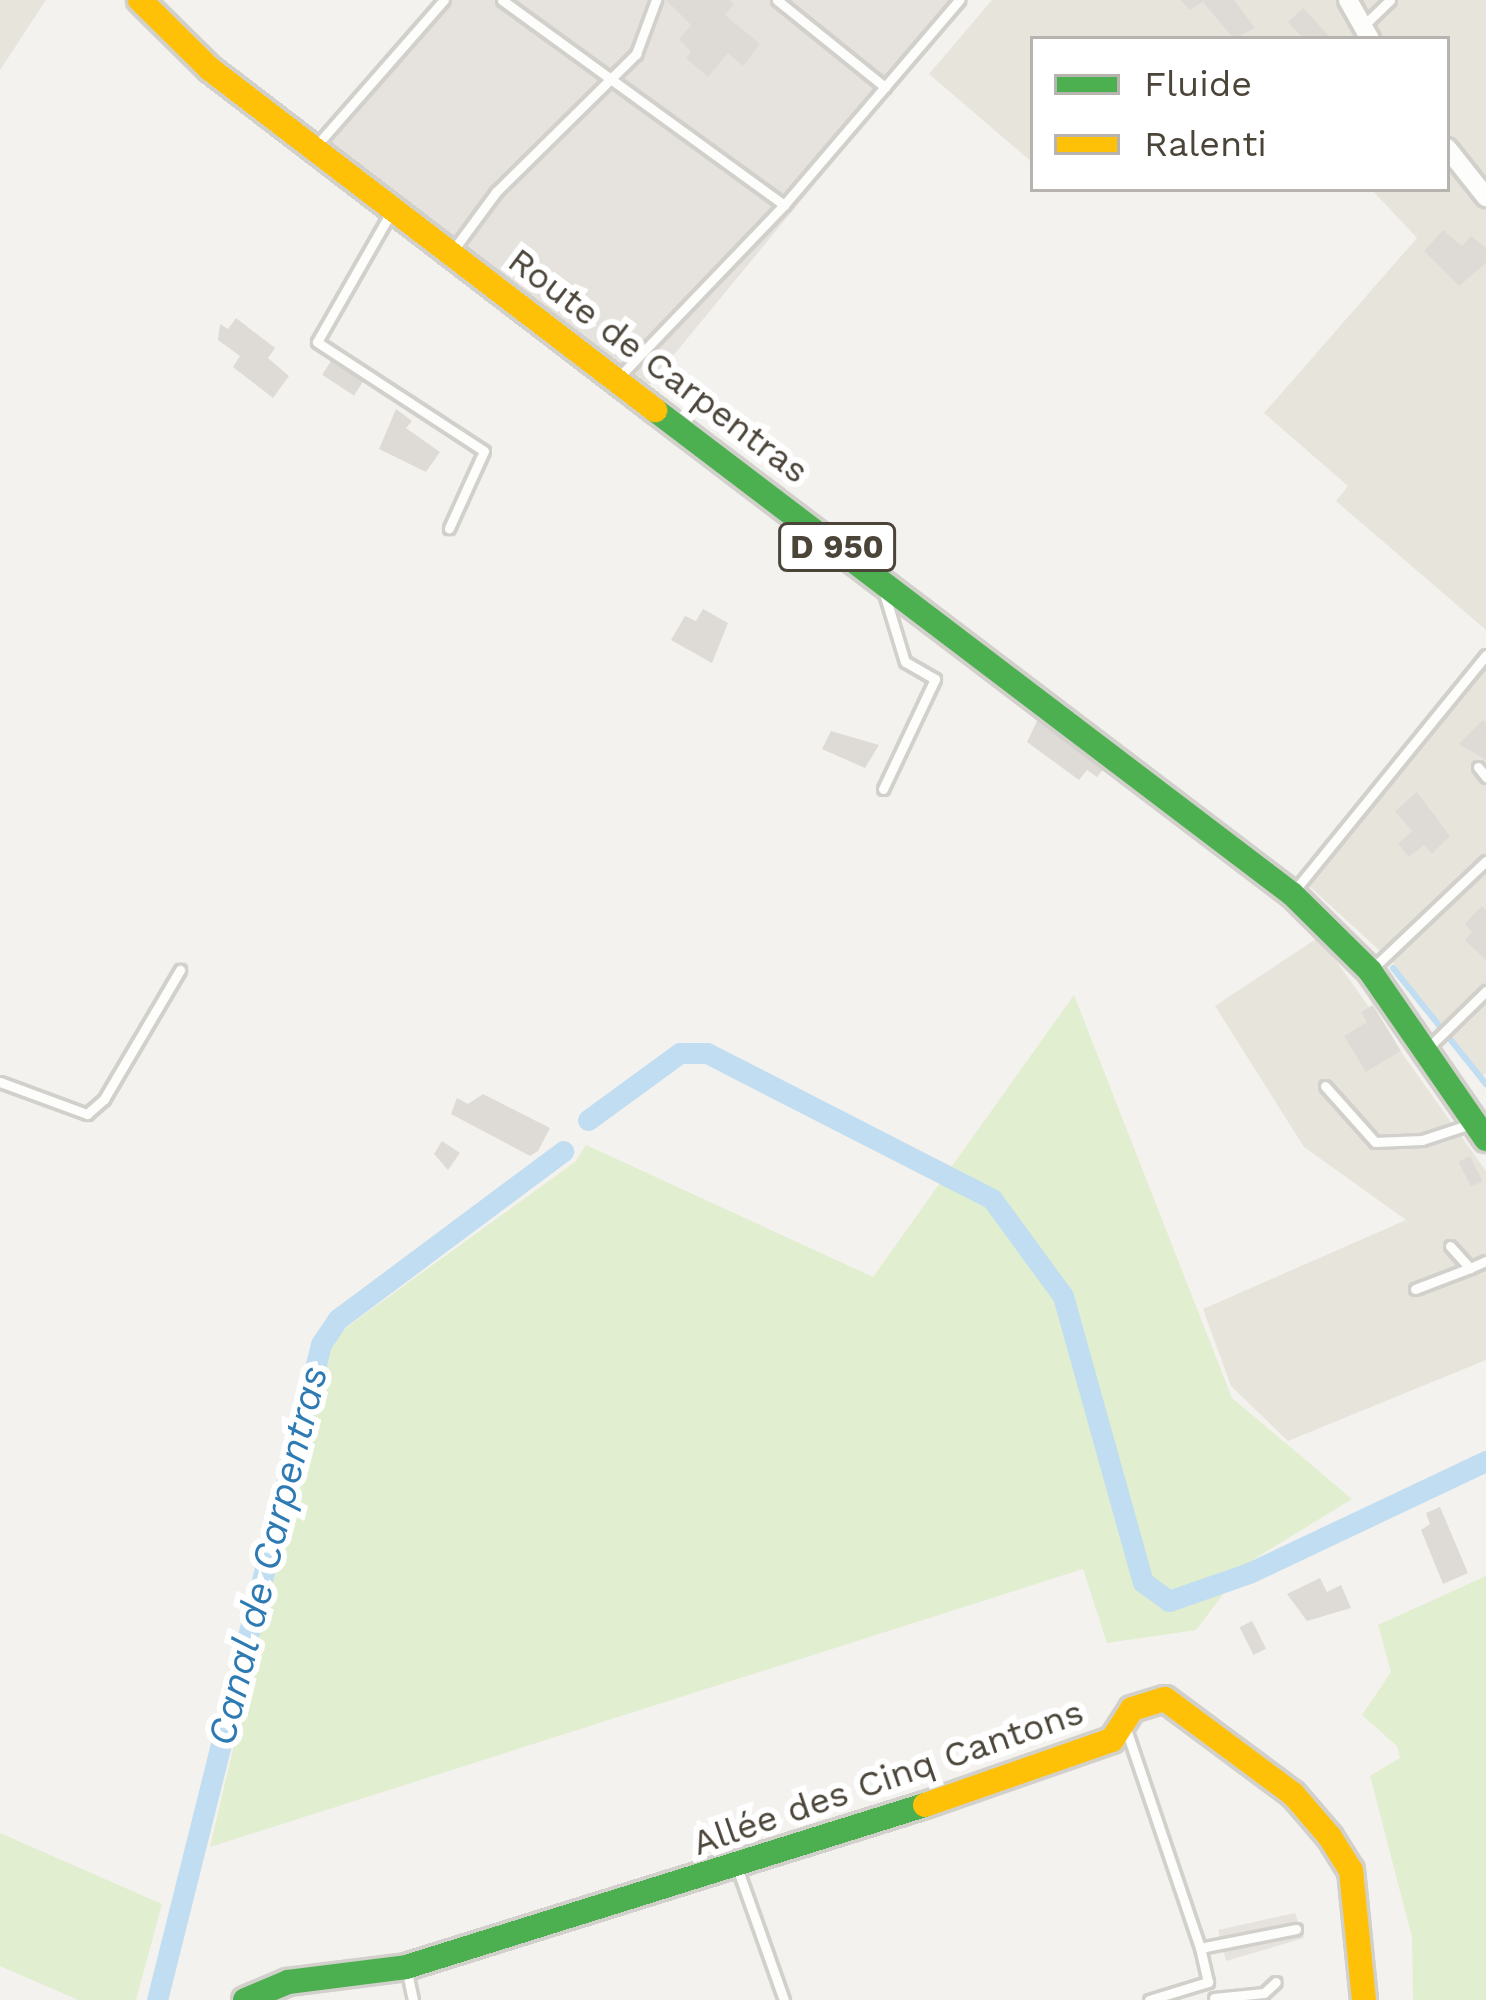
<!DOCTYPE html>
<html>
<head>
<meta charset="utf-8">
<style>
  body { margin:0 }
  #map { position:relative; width:1486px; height:2000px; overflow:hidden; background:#f4f2ee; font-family:"Work Sans",sans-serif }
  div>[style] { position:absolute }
  .residential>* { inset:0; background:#e7e4dc }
  .industrial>* { inset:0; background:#e6e2de }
  .green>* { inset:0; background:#e1eecf }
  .parking>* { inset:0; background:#e6e3df; transform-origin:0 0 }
  .stream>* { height:6px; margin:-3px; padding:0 3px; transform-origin:3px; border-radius:3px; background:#c0ddf1 }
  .canal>* { height:21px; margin:-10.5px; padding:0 10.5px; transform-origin:10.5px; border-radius:10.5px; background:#c0ddf1 }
  .building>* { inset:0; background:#dedbd6; transform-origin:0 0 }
  .roads { filter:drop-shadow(3px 0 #d2d0cb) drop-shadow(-3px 0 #d2d0cb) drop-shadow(0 3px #d2d0cb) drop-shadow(0 -3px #d2d0cb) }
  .lane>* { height:9px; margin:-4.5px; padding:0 4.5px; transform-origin:4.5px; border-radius:4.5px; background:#fdfdfc }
  .street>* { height:18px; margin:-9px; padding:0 9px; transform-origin:9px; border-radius:9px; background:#fdfdfc }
  .fast>* { height:24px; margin:-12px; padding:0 12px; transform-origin:12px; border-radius:12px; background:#4caf50 }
  .slow>* { height:24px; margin:-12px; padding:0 12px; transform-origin:12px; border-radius:12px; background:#ffc107 }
  span { translate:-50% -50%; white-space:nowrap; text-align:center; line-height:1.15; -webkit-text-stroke:12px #fff; paint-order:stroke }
  .shield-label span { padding:3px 9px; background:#fff; border:3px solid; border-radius:9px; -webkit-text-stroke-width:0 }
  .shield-label { font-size:33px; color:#4b4439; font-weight:700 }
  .street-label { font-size:36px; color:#4b4439 }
  .water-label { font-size:39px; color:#2e7ab2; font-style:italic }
  .legend { position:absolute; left:1030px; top:36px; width:420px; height:156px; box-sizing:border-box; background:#fff; border:3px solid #b7b4b0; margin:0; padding:15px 21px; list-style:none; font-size:36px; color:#4b4439 }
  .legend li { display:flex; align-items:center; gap:24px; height:60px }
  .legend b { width:60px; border:3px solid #b7b4b0 }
</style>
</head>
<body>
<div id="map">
  <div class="residential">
    <div style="clip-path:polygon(0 0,46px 0,0 70px)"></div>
    <div style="clip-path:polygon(992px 0,1486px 0,1486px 630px,1336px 501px,1348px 486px,1264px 413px,1417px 238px,1371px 189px,1447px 189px,1447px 39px,1033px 39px,1033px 163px,929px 74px)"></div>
    <div style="clip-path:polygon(1486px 667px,1486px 1073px,1481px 1077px,1392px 962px,1307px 884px)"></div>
    <div style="clip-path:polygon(1319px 937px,1486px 1171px,1486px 1360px,1288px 1441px,1231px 1386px,1203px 1309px,1406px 1220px,1304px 1147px,1215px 1006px)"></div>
  </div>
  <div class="industrial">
    <div style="clip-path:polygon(452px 0,966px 0,649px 385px,331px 143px)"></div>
  </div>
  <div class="green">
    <div style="clip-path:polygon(1074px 995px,1232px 1398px,1352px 1499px,1246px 1564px,1196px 1630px,1107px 1643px,1083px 1569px,210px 1847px,326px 1351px,347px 1327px,575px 1162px,586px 1145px,873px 1277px)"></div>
    <div style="clip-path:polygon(1486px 1576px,1486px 2000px,1413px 2000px,1412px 1937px,1370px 1776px,1400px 1758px,1397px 1746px,1362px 1715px,1391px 1672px,1378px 1625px)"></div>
    <div style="clip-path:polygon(0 1833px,162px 1904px,136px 2000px,78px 2000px,0 1966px)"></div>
  </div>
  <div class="parking">
    <div style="left:661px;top:61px;width:181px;height:75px;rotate:40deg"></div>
    <div style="clip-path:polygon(1295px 1913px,1304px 1938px,1226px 1961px,1218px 1930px)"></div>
  </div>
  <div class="stream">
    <div style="left:1393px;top:968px;width:149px;rotate:51.3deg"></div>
  </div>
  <div class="canal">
    <div style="left:588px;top:1120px;width:114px;rotate:-36.1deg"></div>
    <div style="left:680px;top:1053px;width:27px"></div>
    <div style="left:707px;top:1053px;width:320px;rotate:27.1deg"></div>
    <div style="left:992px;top:1199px;width:120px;rotate:53.8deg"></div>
    <div style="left:1063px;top:1296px;width:297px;rotate:74.4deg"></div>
    <div style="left:1143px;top:1582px;width:32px;rotate:36deg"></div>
    <div style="left:1169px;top:1601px;width:85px;rotate:-19.3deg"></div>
    <div style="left:1249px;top:1573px;width:262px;rotate:-25.3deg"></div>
    <div style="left:157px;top:2000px;width:676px;rotate:-75.96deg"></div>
    <div style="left:321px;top:1344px;width:30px;rotate:-56deg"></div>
    <div style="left:338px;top:1319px;width:281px;rotate:-36.7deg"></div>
  </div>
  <div class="building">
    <div style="clip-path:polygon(666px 0,729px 0,734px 4px,725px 15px,760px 44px,743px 66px,728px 53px,708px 77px,686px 58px,691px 52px,679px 39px,691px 25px)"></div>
    <div style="clip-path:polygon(1181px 0,1234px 0,1255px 28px,1234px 39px,1203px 2px,1189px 10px)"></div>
    <div style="clip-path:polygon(1303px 8px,1332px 39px,1304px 39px,1288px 22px)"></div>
    <div style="clip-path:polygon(1443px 230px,1462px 246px,1471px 236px,1486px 248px,1486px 263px,1459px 286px,1424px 251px)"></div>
    <div style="clip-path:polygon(236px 318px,275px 348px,268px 358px,289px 376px,273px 398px,233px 367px,240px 356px,218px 340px,220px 324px,228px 329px)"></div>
    <div style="left:333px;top:358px;width:38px;height:20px;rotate:33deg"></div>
    <div style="clip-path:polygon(396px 409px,412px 421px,406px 428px,440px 452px,426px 472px,379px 449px)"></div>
    <div style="clip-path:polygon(703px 609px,728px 623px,712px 663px,671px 640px,685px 616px,696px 621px)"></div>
    <div style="clip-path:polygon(1039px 717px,1105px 767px,1097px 777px,1087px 770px,1079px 780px,1027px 742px)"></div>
    <div style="clip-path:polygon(1483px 720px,1486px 723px,1486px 760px,1459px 744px)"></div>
    <div style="clip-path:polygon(831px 731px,879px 745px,865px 768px,822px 749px)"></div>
    <div style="clip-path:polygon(1417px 792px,1450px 836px,1432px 854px,1424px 845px,1409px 857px,1398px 844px,1412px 831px,1395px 811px)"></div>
    <div style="clip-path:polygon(1482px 906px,1486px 910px,1486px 960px,1465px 940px,1472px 932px,1465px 924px)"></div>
    <div style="clip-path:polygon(1373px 1005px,1401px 1051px,1366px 1072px,1344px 1036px,1367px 1022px,1361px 1012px)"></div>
    <div style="clip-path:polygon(483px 1094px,550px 1128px,538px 1151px,530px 1156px,451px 1114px,457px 1098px,468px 1104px)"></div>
    <div style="clip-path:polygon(442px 1141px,460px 1153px,448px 1170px,434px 1154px)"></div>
    <div style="left:1470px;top:1156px;width:28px;height:13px;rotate:63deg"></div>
    <div style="clip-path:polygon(1440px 1507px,1468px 1573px,1443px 1584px,1421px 1530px,1430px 1524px,1426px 1513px)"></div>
    <div style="clip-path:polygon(1320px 1578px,1327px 1592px,1341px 1585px,1351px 1608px,1307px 1621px,1287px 1594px)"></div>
    <div style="left:1252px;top:1621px;width:31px;height:14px;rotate:63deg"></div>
  </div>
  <div class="roads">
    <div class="lane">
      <div style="left:502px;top:0;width:349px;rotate:36deg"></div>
      <div style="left:777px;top:0;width:139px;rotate:38.9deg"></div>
      <div style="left:1362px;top:27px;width:39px;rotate:-44deg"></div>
      <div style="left:316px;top:146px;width:194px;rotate:-48.8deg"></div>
      <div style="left:390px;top:214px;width:147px;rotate:119.7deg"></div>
      <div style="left:317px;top:342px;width:199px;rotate:33.1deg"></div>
      <div style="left:484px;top:451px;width:85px;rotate:114.4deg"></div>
      <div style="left:451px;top:253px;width:76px;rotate:-53.6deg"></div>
      <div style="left:496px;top:192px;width:197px;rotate:-44.6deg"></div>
      <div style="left:636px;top:54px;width:58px;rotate:-69.7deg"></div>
      <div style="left:617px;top:379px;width:241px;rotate:-46.2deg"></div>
      <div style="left:784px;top:205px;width:270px;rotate:-49.5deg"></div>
      <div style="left:1478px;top:767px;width:13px;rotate:51deg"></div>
      <div style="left:883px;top:789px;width:122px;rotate:-64.7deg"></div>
      <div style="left:935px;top:679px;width:34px;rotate:-150deg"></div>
      <div style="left:905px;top:662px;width:72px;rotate:-106.9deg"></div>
      <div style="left:1295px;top:890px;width:303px;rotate:-50.9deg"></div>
      <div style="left:1372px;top:969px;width:157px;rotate:-43.5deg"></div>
      <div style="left:1434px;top:1042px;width:73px;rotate:-44.4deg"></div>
      <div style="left:0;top:1082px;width:93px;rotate:20.2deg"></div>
      <div style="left:87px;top:1114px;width:23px;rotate:-41deg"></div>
      <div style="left:104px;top:1099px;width:150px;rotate:-59.5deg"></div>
      <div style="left:1325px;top:1086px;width:75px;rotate:48.2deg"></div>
      <div style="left:1375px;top:1142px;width:47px;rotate:-2.4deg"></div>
      <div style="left:1422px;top:1140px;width:52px;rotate:-18.1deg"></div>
      <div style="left:1450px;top:1246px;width:30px;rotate:48deg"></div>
      <div style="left:1470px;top:1268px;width:17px;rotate:-24deg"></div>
      <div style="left:1415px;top:1289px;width:59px;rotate:-20.9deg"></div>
      <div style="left:1126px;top:1729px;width:231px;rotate:71.3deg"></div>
      <div style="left:1200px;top:1948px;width:98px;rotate:-11.2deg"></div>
      <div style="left:739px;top:1873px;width:135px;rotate:70.5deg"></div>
      <div style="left:407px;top:1972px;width:29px;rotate:78deg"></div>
      <div style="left:1214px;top:1998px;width:50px;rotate:-5.7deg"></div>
      <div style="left:1264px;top:1993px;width:16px;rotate:-43deg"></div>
      <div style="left:1149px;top:2000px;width:62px;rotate:-17deg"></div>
      <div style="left:1208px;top:1982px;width:35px;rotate:-103deg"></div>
    </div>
    <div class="street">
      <div style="left:1348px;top:0;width:45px;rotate:60.6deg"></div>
      <div style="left:1447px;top:148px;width:63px;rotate:51.5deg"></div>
    </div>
    <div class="fast">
      <div style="left:655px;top:410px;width:800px;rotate:37.23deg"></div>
      <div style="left:1292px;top:894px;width:110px;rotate:44.6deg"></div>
      <div style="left:1370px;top:971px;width:204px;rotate:55.4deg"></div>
      <div style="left:245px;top:2000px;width:47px;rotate:-22.7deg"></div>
      <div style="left:288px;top:1982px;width:119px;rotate:-7.2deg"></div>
      <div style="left:406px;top:1967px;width:544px;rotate:-17.34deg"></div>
    </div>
    <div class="slow">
      <div style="left:140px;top:0;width:98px;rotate:44.6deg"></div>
      <div style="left:210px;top:69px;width:561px;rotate:37.46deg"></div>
      <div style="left:925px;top:1805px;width:198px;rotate:-19.2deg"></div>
      <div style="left:1112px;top:1740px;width:37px;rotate:-57deg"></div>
      <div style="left:1132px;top:1709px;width:34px;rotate:-17deg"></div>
      <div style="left:1165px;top:1699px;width:159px;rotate:36.6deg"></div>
      <div style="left:1293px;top:1794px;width:57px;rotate:49.3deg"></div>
      <div style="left:1330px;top:1837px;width:39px;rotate:58deg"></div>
      <div style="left:1351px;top:1870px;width:131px;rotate:84.3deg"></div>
    </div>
  </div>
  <div class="shield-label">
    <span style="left:837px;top:547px">D 950</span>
  </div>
  <div class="street-label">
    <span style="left:658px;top:366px;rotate:37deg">Route de Carpentras</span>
    <span style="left:888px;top:1778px;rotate:-19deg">Allée des Cinq Cantons</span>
  </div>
  <div class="water-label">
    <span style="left:268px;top:1556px;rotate:-76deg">Canal de Carpentras</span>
  </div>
  <ul class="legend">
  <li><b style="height:15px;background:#4caf50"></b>Fluide</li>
  <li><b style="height:15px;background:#ffc107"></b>Ralenti</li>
  </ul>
</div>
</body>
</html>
